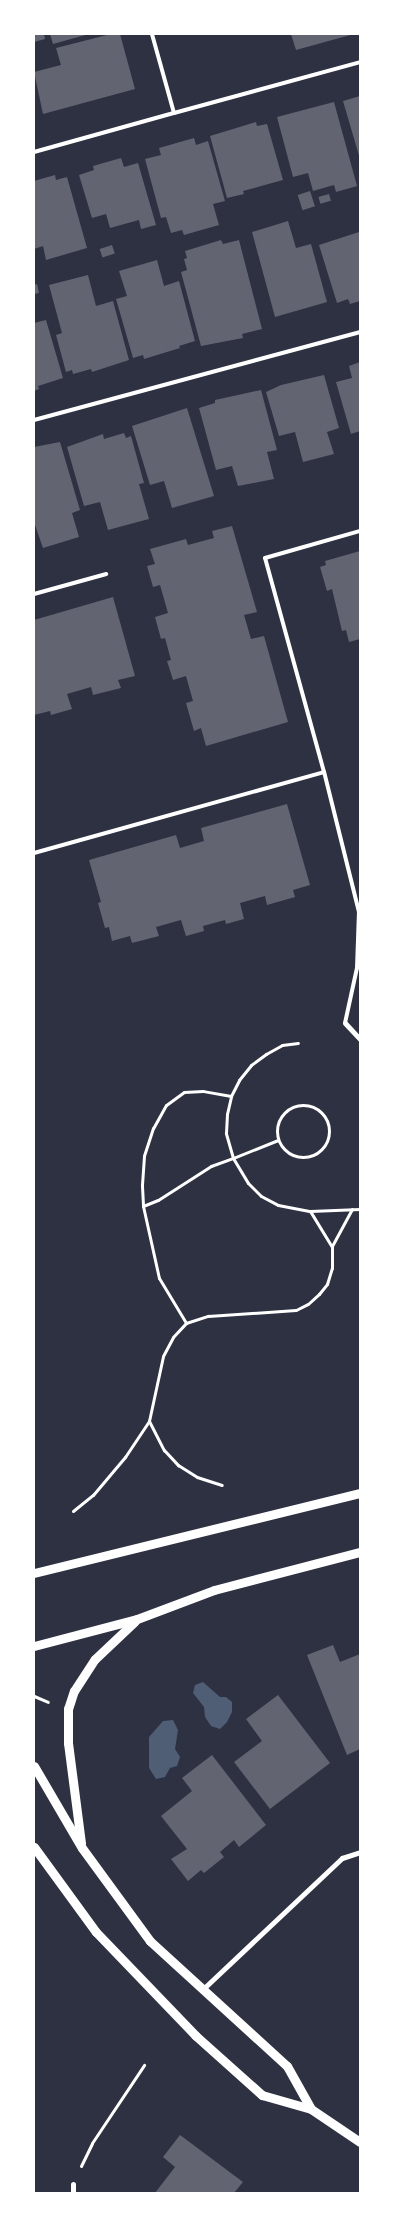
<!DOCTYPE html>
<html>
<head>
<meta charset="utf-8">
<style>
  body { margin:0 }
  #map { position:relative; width:394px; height:2227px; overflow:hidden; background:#2d3142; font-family:"PT Sans Narrow",sans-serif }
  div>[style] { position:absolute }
  .water>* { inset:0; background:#4f5d75 }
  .building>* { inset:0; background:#626471; transform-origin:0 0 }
  .path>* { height:3px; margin:-1.5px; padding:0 1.5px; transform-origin:1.5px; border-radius:1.5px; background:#fff }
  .path>.ring { margin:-1.5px; padding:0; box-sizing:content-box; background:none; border:3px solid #fff; border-radius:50% }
  .service>* { height:4px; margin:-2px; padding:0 2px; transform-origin:2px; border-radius:2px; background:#fff }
  .minor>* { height:5px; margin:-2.5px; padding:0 2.5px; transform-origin:2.5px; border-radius:2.5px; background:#fff }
  .tertiary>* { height:9px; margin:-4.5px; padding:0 4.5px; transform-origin:4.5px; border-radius:4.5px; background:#fff }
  span { translate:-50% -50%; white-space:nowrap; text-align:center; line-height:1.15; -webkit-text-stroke:4.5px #fff; paint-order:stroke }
  .frame { position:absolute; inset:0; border:35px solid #fff; pointer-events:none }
</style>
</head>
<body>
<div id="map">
  <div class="water">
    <div style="clip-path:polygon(203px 1682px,220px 1697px,226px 1697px,232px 1702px,232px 1712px,227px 1722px,220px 1729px,211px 1726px,205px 1717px,204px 1707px,193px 1693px,195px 1685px)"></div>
    <div style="clip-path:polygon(173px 1720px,178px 1730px,175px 1749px,180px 1757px,177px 1766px,170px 1768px,165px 1777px,156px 1779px,149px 1768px,149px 1737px,163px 1721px)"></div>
  </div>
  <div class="building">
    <div style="clip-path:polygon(34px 34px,44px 34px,45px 39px,34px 42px)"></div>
    <div style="clip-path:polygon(50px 34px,89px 34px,53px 44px)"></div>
    <div style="clip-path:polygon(111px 34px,120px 34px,135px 89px,43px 114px,34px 72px,61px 65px,56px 48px)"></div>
    <div style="clip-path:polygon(291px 34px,354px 34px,296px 50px)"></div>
    <div style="clip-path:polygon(360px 96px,360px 159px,343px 101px)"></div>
    <div style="clip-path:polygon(334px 102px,357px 186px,336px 192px,334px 185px,313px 191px,308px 173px,293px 177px,277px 117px)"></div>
    <div style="clip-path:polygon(256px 122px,257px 126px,267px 124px,283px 180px,243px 191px,244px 194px,227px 198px,210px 136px)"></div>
    <div style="clip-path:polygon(194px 138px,196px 145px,208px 141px,225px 201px,213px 204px,219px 225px,184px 235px,182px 230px,171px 233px,166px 217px,161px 218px,145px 159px,161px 155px,159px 148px)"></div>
    <div style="clip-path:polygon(121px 158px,124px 167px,138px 163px,156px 225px,141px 229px,139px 220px,110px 228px,106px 214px,92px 218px,79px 175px,94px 170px,93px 166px)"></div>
    <div style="clip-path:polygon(55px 175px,56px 180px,67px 177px,87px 248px,46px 260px,43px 246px,34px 249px,34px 181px)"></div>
    <div style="left:310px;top:191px;width:16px;height:13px;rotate:72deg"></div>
    <div style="left:329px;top:194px;width:7px;height:11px;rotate:74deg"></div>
    <div style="clip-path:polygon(288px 221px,296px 248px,311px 244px,327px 302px,275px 317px,252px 232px)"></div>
    <div style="clip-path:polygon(359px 232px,360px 301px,350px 304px,348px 299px,337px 303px,319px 245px)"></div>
    <div style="clip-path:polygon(221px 240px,223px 244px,239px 240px,262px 329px,242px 334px,243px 338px,201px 346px,181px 272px,187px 270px,184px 259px,187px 258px,185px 251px)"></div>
    <div style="left:112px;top:245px;width:9px;height:13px;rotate:72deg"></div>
    <div style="clip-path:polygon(157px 260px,164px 286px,179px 281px,195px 341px,179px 346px,180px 348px,144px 359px,143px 355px,133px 358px,116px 299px,127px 296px,119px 271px)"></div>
    <div style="clip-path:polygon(88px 275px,96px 306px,113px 301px,129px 360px,92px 372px,91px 369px,73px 374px,72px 370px,66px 372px,56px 335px,62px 333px,49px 285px)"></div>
    <div style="clip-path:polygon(37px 284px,39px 293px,34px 294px,34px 285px)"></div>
    <div style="clip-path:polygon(46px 320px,63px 378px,38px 386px,39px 389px,34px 391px,34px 323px)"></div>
    <div style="clip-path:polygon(360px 362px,360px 431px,351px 434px,336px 382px,352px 378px,349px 366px)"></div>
    <div style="clip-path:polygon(324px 375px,339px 428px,327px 432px,334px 454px,303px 462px,295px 432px,279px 436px,266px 392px,281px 385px)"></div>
    <div style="clip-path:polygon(261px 390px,277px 450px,267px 452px,274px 479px,238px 486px,232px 466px,216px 470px,199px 408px,215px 403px,215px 400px)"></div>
    <div style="clip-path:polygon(187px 408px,214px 496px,172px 508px,164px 481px,150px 485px,132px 426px)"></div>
    <div style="clip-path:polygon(124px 433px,126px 438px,131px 436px,144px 483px,139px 484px,149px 519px,108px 530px,100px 502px,84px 506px,67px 447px,103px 434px,104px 439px)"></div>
    <div style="clip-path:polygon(60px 442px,80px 510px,72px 513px,79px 537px,43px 548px,34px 522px,34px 447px)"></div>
    <div style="clip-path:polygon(232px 526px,257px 612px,244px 615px,251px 639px,264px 636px,288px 722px,206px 746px,201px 728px,194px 731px,186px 703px,193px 701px,186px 676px,173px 680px,167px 661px,171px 660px,165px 638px,161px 639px,155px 617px,168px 613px,160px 585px,153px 587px,147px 566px,155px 564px,150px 549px,186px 539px,188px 545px,214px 538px,212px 531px)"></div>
    <div style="clip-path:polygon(360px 551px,360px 639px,349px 642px,346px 630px,342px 631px,332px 589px,327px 591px,320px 567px,326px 565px,325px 561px)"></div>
    <div style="clip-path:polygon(113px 597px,135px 676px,118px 680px,121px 688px,93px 695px,91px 687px,67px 694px,72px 709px,51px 715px,50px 711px,34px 715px,34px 620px)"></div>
    <div style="clip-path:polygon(287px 804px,310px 885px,293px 890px,295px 897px,267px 905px,265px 896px,240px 903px,244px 919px,226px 924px,225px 920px,203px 926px,204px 931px,186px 936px,181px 920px,156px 927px,159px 936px,132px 943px,130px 936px,112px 941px,109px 927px,105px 928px,98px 903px,101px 902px,89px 860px,176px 835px,180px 848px,204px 841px,201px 828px)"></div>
    <div style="clip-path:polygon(333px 1645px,340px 1662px,360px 1654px,360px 1749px,347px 1755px,307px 1655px)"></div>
    <div style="clip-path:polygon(278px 1695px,330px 1763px,270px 1809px,234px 1762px,262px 1741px,246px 1719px)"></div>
    <div style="clip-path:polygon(212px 1755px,266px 1825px,239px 1847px,234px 1840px,220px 1852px,224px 1857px,204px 1873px,201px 1870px,188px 1881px,171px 1859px,187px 1849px,161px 1816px,192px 1791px,182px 1778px)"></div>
    <div style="clip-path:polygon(180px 2135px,243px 2182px,234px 2193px,155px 2193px,175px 2167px,163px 2157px)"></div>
  </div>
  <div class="path">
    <div style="left:231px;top:1096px;width:28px;rotate:-170deg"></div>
    <div style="left:203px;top:1091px;width:19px;rotate:177deg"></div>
    <div style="left:184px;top:1092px;width:22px;rotate:144deg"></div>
    <div style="left:166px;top:1105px;width:26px;rotate:119deg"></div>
    <div style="left:153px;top:1128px;width:29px;rotate:108deg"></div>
    <div style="left:144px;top:1156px;width:30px;rotate:94deg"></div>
    <div style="left:142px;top:1186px;width:20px;rotate:87deg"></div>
    <div style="left:143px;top:1206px;width:16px;rotate:-22deg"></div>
    <div style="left:158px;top:1200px;width:63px;rotate:-32.7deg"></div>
    <div style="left:211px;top:1166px;width:23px;rotate:-20deg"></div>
    <div style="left:233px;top:1158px;width:29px;rotate:59deg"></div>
    <div style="left:248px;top:1183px;width:18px;rotate:45deg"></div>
    <div style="left:261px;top:1196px;width:19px;rotate:28deg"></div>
    <div style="left:278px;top:1205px;width:33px;rotate:11deg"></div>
    <div style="left:310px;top:1211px;width:50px;rotate:-2.3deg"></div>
    <div class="ring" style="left:277px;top:1105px;width:49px;height:49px"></div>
    <div style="left:278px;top:1140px;width:48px;rotate:158.2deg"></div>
    <div style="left:233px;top:1158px;width:26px;rotate:-106deg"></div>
    <div style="left:226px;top:1133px;width:19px;rotate:-87deg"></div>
    <div style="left:227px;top:1114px;width:18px;rotate:-77deg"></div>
    <div style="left:231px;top:1096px;width:18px;rotate:-63deg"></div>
    <div style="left:239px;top:1080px;width:19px;rotate:-51deg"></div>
    <div style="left:251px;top:1065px;width:19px;rotate:-36deg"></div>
    <div style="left:266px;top:1054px;width:18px;rotate:-29deg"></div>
    <div style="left:282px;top:1045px;width:16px;rotate:-7deg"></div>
    <div style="left:143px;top:1206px;width:74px;rotate:77.5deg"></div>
    <div style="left:159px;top:1278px;width:52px;rotate:59deg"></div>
    <div style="left:332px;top:1246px;width:42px;rotate:-61.6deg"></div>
    <div style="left:149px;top:1421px;width:33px;rotate:63deg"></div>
    <div style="left:164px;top:1450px;width:21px;rotate:47deg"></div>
    <div style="left:178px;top:1465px;width:22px;rotate:32deg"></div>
    <div style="left:197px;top:1477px;width:26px;rotate:18deg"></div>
    <div style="left:73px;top:1511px;width:26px;rotate:-39deg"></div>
    <div style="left:93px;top:1495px;width:50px;rotate:-49.9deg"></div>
    <div style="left:125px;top:1457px;width:43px;rotate:-56.3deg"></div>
    <div style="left:149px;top:1421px;width:66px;rotate:-77.8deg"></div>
    <div style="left:163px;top:1356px;width:21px;rotate:-62deg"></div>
    <div style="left:173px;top:1337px;width:19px;rotate:-47deg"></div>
    <div style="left:186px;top:1323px;width:23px;rotate:-18deg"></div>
    <div style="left:208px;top:1316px;width:88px;rotate:-3.9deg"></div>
    <div style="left:296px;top:1310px;width:13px;rotate:-27deg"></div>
    <div style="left:308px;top:1304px;width:15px;rotate:-42deg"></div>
    <div style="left:319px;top:1294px;width:13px;rotate:-51deg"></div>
    <div style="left:327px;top:1284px;width:17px;rotate:-73deg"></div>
    <div style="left:332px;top:1268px;width:21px;rotate:-90deg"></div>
    <div style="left:332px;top:1247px;width:42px;rotate:-121.4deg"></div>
    <div style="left:34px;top:1696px;width:15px;rotate:23deg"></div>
    <div style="left:81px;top:2166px;width:25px;rotate:-64deg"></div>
    <div style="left:92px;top:2143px;width:94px;rotate:-56.3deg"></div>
  </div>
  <div class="service">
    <div style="left:174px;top:113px;width:193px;rotate:-15.3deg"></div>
    <div style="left:34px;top:152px;width:145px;rotate:-15.6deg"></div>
    <div style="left:174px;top:113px;width:82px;rotate:-105.6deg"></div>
    <div style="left:34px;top:420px;width:338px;rotate:-15.1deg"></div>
    <div style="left:34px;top:594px;width:75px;rotate:-15.5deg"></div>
    <div style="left:34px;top:853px;width:301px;rotate:-15.6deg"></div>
    <div style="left:345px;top:1023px;width:56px;rotate:-77.7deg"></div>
    <div style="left:357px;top:968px;width:56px;rotate:-88deg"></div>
    <div style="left:359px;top:912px;width:144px;rotate:-104deg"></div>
    <div style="left:324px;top:772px;width:222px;rotate:-105.4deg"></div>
    <div style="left:265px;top:558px;width:99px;rotate:-15.9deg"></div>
  </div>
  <div class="minor">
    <div style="left:345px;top:1023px;width:22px;rotate:47deg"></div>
    <div style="left:203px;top:1989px;width:191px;rotate:-43.3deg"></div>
    <div style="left:342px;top:1858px;width:19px;rotate:-18deg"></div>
    <div style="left:73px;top:2193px;width:9px;rotate:-90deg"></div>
  </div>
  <div class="tertiary">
    <div style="left:34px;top:1573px;width:336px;rotate:-13.8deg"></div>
    <div style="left:34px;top:1646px;width:106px;rotate:-14.7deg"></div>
    <div style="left:137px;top:1619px;width:82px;rotate:-20.6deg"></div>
    <div style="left:214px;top:1590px;width:151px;rotate:-14.6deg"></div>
    <div style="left:34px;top:1766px;width:95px;rotate:59.7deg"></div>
    <div style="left:82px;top:1848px;width:115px;rotate:53.8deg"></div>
    <div style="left:150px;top:1941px;width:185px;rotate:42.4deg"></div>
    <div style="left:287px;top:2066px;width:49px;rotate:60.8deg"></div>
    <div style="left:81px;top:1843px;width:101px;rotate:-97.4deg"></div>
    <div style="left:68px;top:1743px;width:34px;rotate:-90deg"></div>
    <div style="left:68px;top:1709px;width:19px;rotate:-72deg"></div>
    <div style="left:74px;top:1691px;width:38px;rotate:-57deg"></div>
    <div style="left:95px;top:1659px;width:55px;rotate:-43.5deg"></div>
    <div style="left:34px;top:1847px;width:105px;rotate:53.9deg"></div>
    <div style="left:96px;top:1932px;width:144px;rotate:46.1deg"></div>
    <div style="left:196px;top:2036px;width:89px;rotate:41.8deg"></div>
    <div style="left:262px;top:2095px;width:51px;rotate:15.9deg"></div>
    <div style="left:311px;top:2109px;width:59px;rotate:34deg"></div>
  </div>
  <div class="frame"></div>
</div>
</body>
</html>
